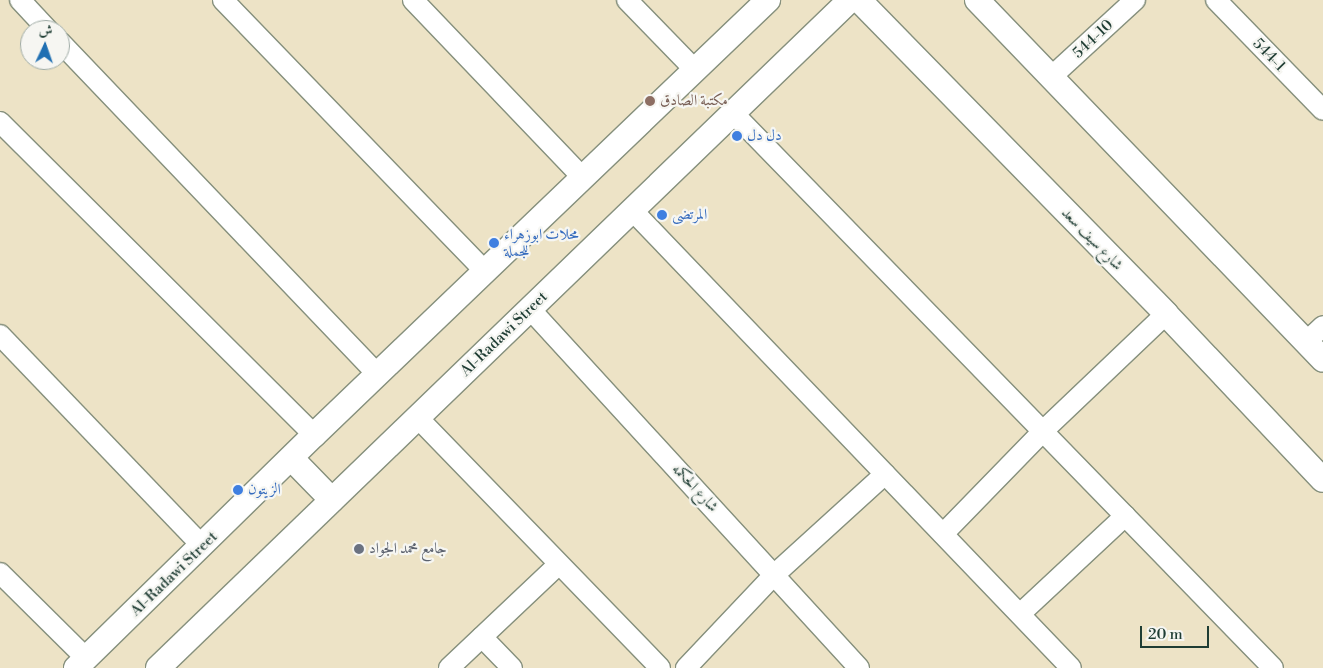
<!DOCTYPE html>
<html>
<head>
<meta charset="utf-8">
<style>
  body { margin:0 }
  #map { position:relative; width:1323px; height:668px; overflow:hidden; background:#ede3c6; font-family:"Libre Bodoni",Amiri,serif }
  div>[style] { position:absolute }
  .roads { filter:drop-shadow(1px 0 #86907d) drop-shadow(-1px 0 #86907d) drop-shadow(0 1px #86907d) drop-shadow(0 -1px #86907d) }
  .minor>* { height:20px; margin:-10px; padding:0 10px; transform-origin:10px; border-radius:10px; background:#fff }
  .tertiary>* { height:24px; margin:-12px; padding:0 12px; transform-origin:12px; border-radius:12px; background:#fff }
  .dots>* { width:14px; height:14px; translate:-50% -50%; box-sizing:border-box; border:2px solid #f6f6f2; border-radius:50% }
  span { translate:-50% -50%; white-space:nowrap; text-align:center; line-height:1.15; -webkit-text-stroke:4.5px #f6f6f2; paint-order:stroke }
  .street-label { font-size:15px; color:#1f3d34 }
  .education-label { font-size:15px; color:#785e54 }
  .left { translate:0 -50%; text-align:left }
  .shop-label { font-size:15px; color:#366cbe }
  .worship-label { font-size:15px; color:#5b616d }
  .north { position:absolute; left:20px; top:20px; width:50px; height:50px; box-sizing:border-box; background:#f6f6f2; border:1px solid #a0aca6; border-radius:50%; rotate:3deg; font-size:14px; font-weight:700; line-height:20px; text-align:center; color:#1f3d34 }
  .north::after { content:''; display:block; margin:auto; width:18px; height:22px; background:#1f6fb2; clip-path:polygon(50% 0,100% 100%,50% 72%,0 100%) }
  .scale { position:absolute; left:1140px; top:626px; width:69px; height:22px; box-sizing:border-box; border:2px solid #1f3d34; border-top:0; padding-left:6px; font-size:15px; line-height:18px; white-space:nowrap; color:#1f3d34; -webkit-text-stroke:4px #f6f6f2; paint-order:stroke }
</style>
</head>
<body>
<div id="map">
  <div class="roads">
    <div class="minor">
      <div style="left:20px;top:0;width:41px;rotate:47deg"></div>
      <div style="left:223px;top:0;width:378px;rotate:46deg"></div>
      <div style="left:413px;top:0;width:246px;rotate:46.3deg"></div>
      <div style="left:627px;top:0;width:98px;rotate:45.8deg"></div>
      <div style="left:1216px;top:0;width:153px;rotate:45.8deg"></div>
      <div style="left:60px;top:42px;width:460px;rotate:46.3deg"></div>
      <div style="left:1051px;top:77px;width:114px;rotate:-42.5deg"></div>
      <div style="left:733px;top:113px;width:774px;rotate:45.78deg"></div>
      <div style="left:0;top:122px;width:443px;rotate:44.9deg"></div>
      <div style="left:632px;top:210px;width:634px;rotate:46.21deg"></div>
      <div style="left:530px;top:309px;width:487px;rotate:47.5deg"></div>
      <div style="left:0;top:335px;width:292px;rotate:46.2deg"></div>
      <div style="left:1306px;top:342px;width:23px;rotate:-43deg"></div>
      <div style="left:417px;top:417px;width:349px;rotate:45.9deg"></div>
      <div style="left:943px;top:534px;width:144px;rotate:-45.8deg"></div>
      <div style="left:1043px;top:431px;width:170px;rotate:-43.6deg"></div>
      <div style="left:0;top:573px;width:121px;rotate:44.7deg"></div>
      <div style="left:1020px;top:614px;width:144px;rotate:-43deg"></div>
      <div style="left:482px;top:637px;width:43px;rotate:45.9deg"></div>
      <div style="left:449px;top:668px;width:151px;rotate:-43.4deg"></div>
      <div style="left:686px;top:668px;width:128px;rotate:-46.6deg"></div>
      <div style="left:774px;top:575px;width:150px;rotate:-42.3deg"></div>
    </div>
    <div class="tertiary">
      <div style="left:859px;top:0;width:439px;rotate:45.6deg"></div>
      <div style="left:1166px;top:314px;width:228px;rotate:46.6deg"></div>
      <div style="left:977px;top:0;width:499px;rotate:46.1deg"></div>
      <div style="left:292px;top:459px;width:57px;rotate:45.7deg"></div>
      <div style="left:76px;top:668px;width:333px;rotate:-44.4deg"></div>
      <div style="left:314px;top:435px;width:629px;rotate:-43.78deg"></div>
      <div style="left:158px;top:668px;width:962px;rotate:-43.99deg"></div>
    </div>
  </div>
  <div class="dots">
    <div style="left:650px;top:101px;background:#8d6e63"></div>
    <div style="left:737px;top:136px;background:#3f7fe0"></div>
    <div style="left:662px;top:215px;background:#3f7fe0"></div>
    <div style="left:494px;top:243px;background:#3f7fe0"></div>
    <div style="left:238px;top:490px;background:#3f7fe0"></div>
    <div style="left:359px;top:549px;background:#6b7280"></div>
  </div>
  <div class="street-label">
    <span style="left:1093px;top:39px;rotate:-43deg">544-10</span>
    <span style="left:1269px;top:55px;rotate:46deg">544-1</span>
    <span style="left:1092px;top:239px;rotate:46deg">شارع سيف سعد</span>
    <span style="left:504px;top:334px;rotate:-44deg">Al-Radawi Street</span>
    <span style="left:695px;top:488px;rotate:47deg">شارع الحكمه</span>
    <span style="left:174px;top:574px;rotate:-44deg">Al-Radawi Street</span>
  </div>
  <div class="education-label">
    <span class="left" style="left:660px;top:101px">مكتبة الصادق</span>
  </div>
  <div class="shop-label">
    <span class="left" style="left:747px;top:136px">دل دل</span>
    <span class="left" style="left:672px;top:215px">المرتضى</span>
    <span class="left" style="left:504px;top:243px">محلات ابوزهراء<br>للجملة</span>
    <span class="left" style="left:248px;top:490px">الزيتون</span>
  </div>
  <div class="worship-label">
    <span class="left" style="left:369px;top:549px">جامع محمد الجواد</span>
  </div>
  <div class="north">ش</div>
  <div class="scale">20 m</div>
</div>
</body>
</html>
